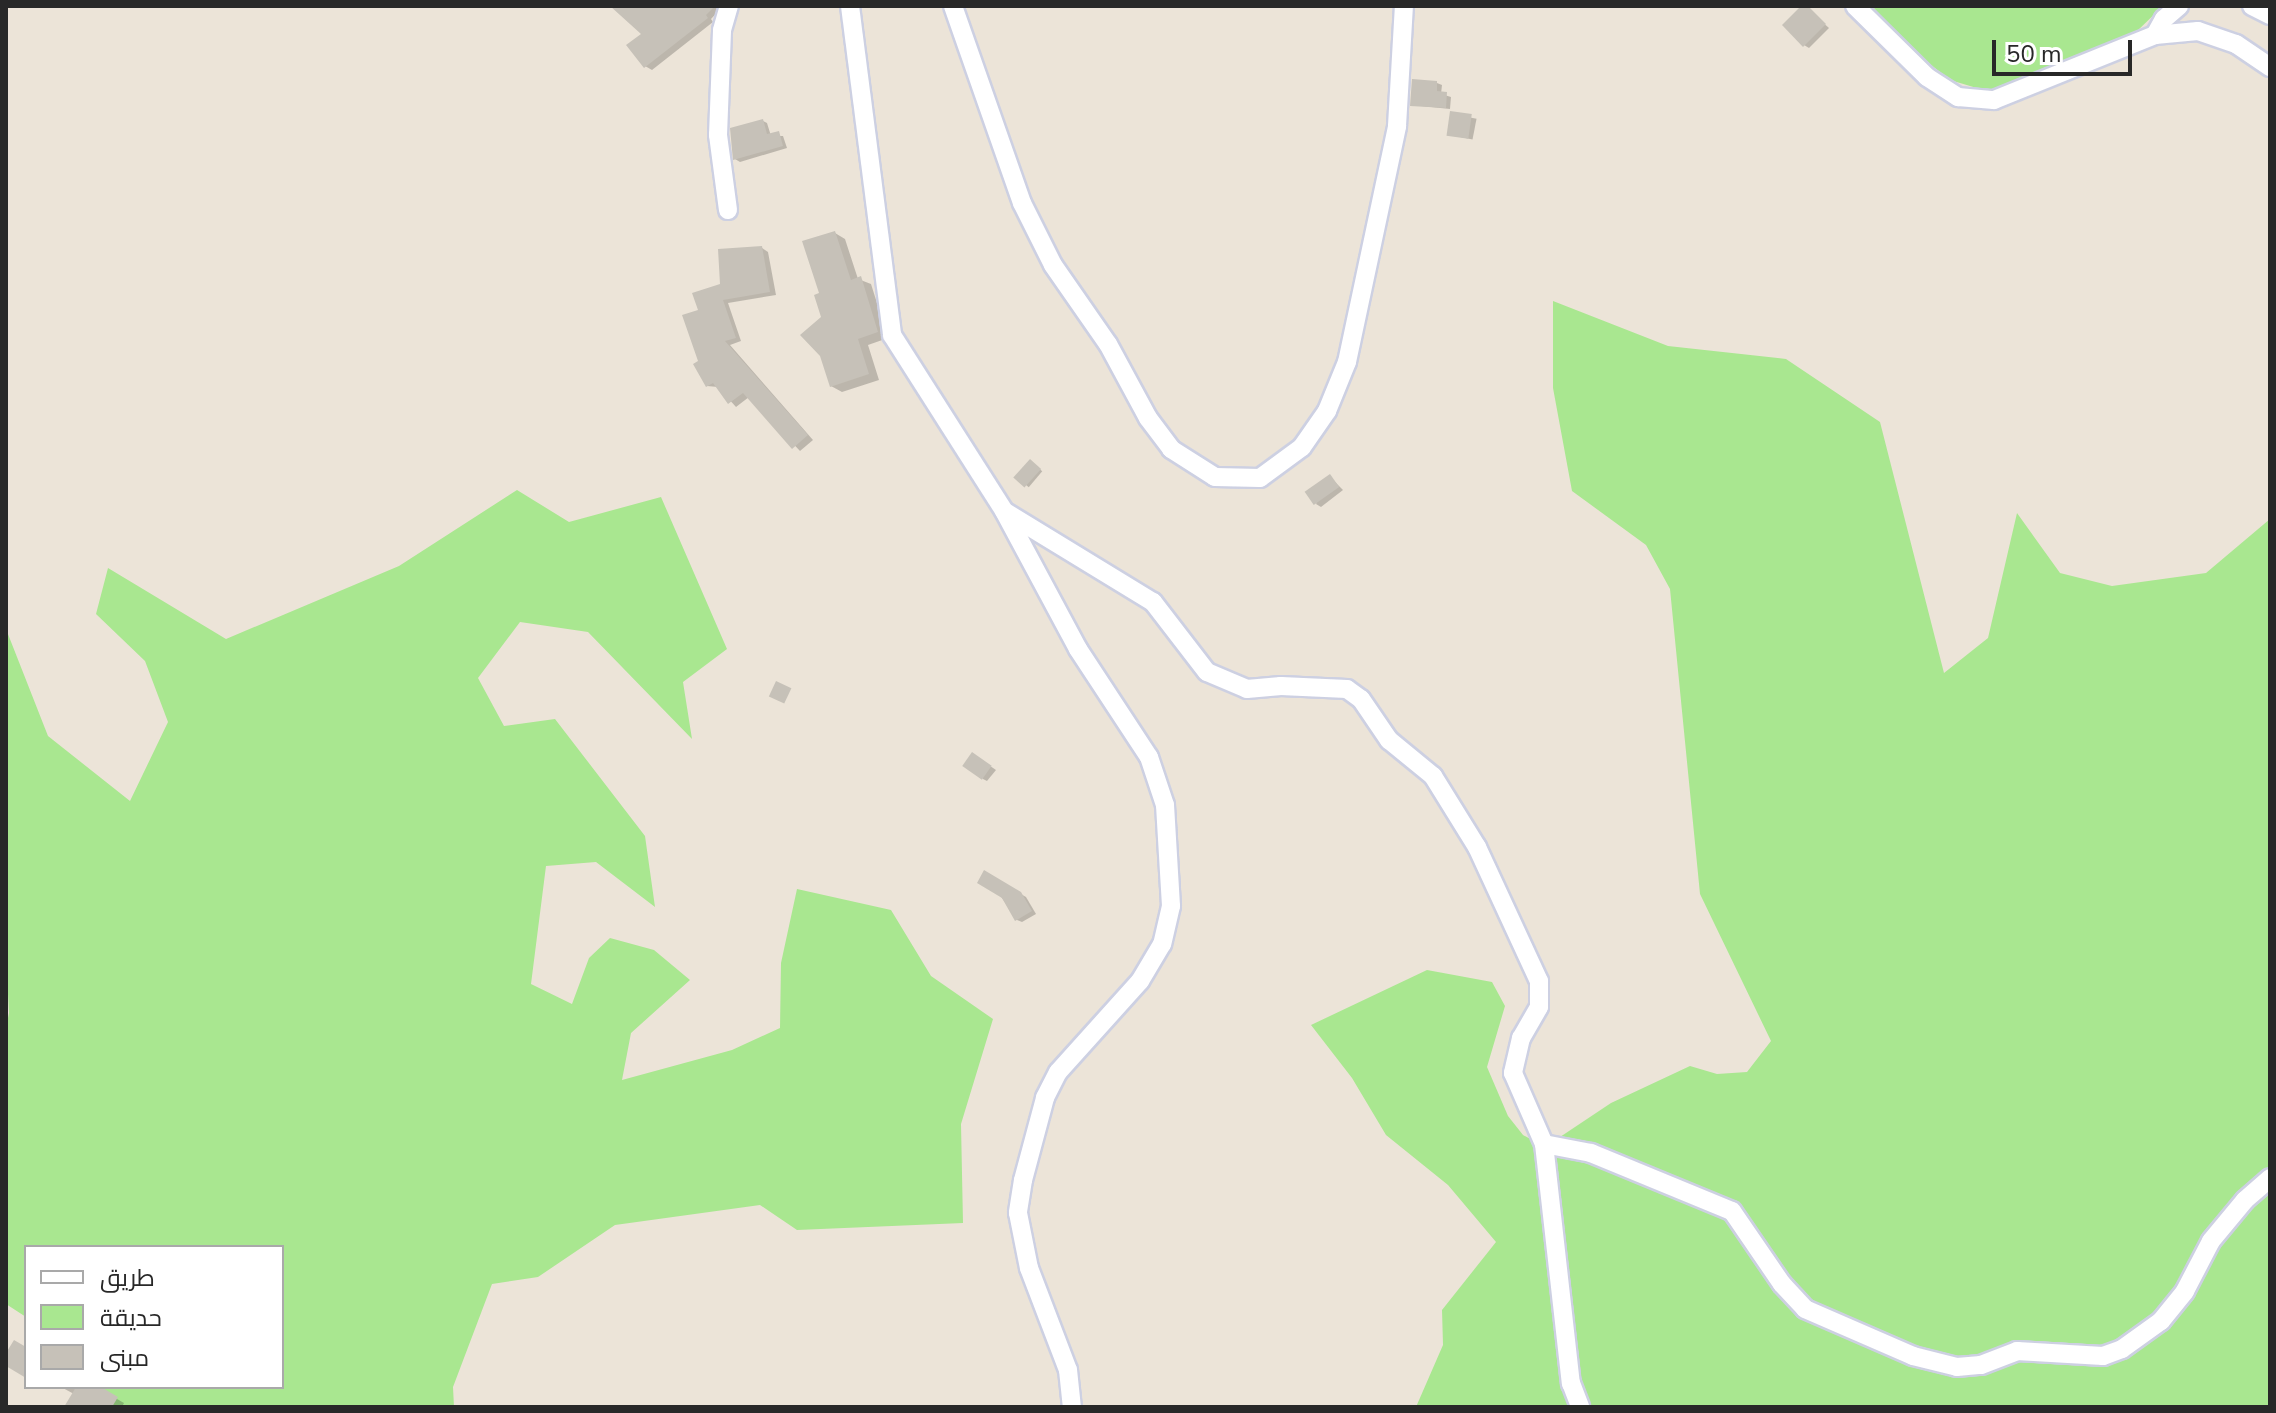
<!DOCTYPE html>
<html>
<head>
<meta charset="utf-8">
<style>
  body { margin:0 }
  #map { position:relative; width:2276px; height:1413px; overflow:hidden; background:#ece4d8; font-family:"Nunito Sans",Cairo,sans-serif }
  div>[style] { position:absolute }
  .green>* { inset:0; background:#a9e790 }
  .shadow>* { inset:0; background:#0003; transform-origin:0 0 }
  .building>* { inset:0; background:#c6c1b8; transform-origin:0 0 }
  .roads { filter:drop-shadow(2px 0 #cdd0e2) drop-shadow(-2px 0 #cdd0e2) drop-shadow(0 2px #cdd0e2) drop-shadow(0 -2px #cdd0e2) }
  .street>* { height:18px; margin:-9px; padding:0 9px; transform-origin:9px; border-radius:9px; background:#fff }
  span { translate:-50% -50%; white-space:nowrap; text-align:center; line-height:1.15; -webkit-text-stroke:7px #fff; paint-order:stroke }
  .frame { position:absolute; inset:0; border:8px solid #282828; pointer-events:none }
  .legend { position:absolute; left:24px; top:1245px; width:260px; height:144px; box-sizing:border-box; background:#fff; border:2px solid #a9a9a9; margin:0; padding:10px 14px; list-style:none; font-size:24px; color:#282828 }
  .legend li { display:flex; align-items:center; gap:16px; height:40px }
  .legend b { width:40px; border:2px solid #a9a9a9 }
  .scale { position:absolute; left:1992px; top:40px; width:140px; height:36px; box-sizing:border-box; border:4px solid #282828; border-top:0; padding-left:10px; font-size:24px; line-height:28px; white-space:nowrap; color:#282828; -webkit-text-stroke:6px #fff; paint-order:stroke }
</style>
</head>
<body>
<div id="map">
  <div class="green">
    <div style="clip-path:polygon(1872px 6px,2163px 6px,2135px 33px,1990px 92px,1950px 80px,1911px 49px)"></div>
    <div style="clip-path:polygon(1553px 301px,1668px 346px,1786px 359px,1880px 422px,1944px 673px,1988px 638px,2017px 513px,2060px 573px,2112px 586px,2206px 573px,2270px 519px,2270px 1407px,1416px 1407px,1443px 1345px,1442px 1310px,1496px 1242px,1448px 1185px,1386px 1135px,1352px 1078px,1311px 1025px,1427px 970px,1492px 982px,1505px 1006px,1487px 1067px,1508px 1116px,1523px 1135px,1545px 1147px,1611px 1103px,1690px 1066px,1717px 1074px,1747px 1072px,1771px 1041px,1700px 894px,1670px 589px,1646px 545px,1572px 491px,1553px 388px)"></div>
    <div style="clip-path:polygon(517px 490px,569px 522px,661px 497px,727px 649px,683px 682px,692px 739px,588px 632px,520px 622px,478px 678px,504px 726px,555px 719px,645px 836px,655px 907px,596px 862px,546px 866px,531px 984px,572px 1004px,589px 958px,610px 938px,654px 950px,690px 980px,631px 1033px,622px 1080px,732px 1050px,780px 1028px,781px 963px,797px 889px,891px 910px,931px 976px,993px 1019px,961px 1124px,963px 1223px,797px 1230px,760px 1205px,615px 1225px,538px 1277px,492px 1284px,453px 1387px,454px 1407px,82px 1407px,91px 1387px,282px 1387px,282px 1247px,26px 1247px,26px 1317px,6px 1304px,6px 1028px,9px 1013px,6px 956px,6px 629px,48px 736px,130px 801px,168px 722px,145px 661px,96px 614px,108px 568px,226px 639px,399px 566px)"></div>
  </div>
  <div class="shadow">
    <div style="clip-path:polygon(616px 6px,723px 6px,711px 19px,713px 22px,652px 70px,645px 66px,644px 34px)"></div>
    <div style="clip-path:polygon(1804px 6px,1829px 28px,1809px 48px,1804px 45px)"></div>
    <div style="clip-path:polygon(1437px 83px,1442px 85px,1441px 94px,1451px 97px,1450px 109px,1412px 105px)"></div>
    <div style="left:1452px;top:114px;width:25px;height:21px;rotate:11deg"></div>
    <div style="clip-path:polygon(763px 121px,767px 123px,771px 136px,783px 136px,787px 148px,740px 162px,735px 159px)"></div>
    <div style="clip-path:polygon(835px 233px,845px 239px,858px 279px,871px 284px,888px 338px,868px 345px,879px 380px,842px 392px,831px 386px,821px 294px)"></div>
    <div style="clip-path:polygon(762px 248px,768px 252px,776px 295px,728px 303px,741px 341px,730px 345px,813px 440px,800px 451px,749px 397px,736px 407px,718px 387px,707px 386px,700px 362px,700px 311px)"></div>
    <div style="left:1030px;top:461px;width:16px;height:21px;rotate:40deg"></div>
    <div style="clip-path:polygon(1330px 477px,1343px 490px,1321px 507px,1316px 504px)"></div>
    <div style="clip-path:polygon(977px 757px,996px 770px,987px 781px,983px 779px)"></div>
    <div style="clip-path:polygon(985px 873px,1026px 897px,1036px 914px,1022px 922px,1017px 920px)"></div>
    <div style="clip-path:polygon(61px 1387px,96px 1387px,124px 1403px,122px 1407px,66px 1407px,74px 1394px)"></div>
  </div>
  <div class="building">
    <div style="clip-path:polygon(610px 6px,715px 6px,706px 15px,708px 18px,644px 68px,626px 45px,641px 34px)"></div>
    <div style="clip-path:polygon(1801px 6px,1808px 6px,1826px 24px,1803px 47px,1782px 25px)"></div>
    <div style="clip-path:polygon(1412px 79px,1437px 81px,1437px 91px,1447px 92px,1446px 108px,1410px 106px)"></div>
    <div style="left:1450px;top:111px;width:22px;height:25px;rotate:8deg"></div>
    <div style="clip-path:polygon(763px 119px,767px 134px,779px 131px,783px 146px,733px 160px,730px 128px)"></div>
    <div style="clip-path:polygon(835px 231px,851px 280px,861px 276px,878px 332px,858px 339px,869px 374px,830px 387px,820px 356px,800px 335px,821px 317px,814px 295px,819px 293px,802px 241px)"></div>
    <div style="clip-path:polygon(762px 246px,770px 292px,723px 300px,736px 338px,725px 341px,808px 435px,792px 449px,743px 393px,728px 404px,713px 383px,706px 387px,693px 364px,698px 361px,682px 315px,698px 310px,692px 293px,720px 284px,718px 249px)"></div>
    <div style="left:1030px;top:459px;width:15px;height:25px;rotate:42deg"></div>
    <div style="left:1330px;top:474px;width:16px;height:31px;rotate:55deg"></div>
    <div style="left:776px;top:681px;width:17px;height:17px;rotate:25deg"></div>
    <div style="left:972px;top:752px;width:24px;height:17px;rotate:35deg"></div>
    <div style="clip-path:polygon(984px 870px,1021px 892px,1032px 911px,1015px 921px,1002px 898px,977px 883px)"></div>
    <div style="clip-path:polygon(14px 1340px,26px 1347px,26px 1378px,6px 1366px,6px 1353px)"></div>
    <div style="clip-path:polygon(76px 1387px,101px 1387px,118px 1397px,112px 1407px,64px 1407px)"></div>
  </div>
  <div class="roads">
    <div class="street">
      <div style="left:850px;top:6px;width:332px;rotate:82.7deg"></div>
      <div style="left:892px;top:335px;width:209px;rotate:57.5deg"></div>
      <div style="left:1004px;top:511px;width:157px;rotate:61.8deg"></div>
      <div style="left:1078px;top:649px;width:129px;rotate:56.7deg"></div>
      <div style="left:1149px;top:757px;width:51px;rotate:71.6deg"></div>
      <div style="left:1165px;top:805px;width:101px;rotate:86.6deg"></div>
      <div style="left:1171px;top:906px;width:39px;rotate:103deg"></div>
      <div style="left:1162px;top:944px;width:43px;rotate:120.7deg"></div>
      <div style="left:1140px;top:981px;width:122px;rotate:132deg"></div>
      <div style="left:1058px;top:1072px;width:29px;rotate:117deg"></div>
      <div style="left:1045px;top:1098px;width:85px;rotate:105deg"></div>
      <div style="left:1023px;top:1180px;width:33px;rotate:99deg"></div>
      <div style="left:1018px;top:1213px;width:56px;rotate:78.7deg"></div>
      <div style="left:1029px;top:1268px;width:109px;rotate:69.1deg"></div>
      <div style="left:1068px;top:1370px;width:37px;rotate:84deg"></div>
      <div style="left:953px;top:6px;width:209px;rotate:70.7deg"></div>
      <div style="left:1022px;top:203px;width:69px;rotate:63.4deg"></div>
      <div style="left:1053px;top:265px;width:96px;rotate:55.2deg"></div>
      <div style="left:1108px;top:344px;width:84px;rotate:61.6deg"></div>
      <div style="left:1148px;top:418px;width:39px;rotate:53deg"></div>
      <div style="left:1171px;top:449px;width:52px;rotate:32.5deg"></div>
      <div style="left:1215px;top:477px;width:45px;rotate:1.3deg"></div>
      <div style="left:1260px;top:478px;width:52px;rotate:-36.4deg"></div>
      <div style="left:1302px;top:447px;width:44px;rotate:-55.2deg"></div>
      <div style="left:1327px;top:411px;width:53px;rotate:-67.8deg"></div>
      <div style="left:1347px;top:362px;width:241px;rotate:-78deg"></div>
      <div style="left:1397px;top:126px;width:120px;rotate:-86.7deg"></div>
      <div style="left:1855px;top:6px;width:101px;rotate:44.6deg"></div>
      <div style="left:1927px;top:77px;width:37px;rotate:33deg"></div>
      <div style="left:1958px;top:97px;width:36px;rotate:5deg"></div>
      <div style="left:1994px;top:100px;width:174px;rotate:-22deg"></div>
      <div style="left:2155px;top:35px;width:43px;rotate:-5.3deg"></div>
      <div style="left:2198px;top:31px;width:40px;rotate:18.9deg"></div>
      <div style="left:2236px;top:44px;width:41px;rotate:34.1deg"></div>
      <div style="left:2252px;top:6px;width:20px;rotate:27deg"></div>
      <div style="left:2155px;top:35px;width:18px;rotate:-61deg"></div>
      <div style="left:2164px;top:19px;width:20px;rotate:-41deg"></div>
      <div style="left:728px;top:210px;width:76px;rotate:-97.6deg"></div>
      <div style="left:718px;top:135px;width:105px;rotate:-87.8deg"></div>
      <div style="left:722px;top:30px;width:25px;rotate:-74deg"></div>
      <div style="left:1007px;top:513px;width:171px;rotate:31.4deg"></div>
      <div style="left:1153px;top:602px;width:88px;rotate:52.4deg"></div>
      <div style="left:1207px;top:672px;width:43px;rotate:23deg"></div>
      <div style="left:1247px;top:689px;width:34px;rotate:-5deg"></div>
      <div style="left:1281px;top:686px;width:66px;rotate:2.6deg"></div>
      <div style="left:1347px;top:689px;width:17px;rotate:36deg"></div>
      <div style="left:1361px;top:699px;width:50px;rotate:55.7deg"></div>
      <div style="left:1389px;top:740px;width:57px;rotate:39.3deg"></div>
      <div style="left:1433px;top:776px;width:84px;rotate:58.2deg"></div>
      <div style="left:1477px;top:847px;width:148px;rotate:65.2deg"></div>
      <div style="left:1539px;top:981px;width:26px;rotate:90deg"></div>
      <div style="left:1539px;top:1007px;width:36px;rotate:120deg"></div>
      <div style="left:1521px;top:1038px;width:36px;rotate:103deg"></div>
      <div style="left:1513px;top:1073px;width:77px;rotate:66.4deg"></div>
      <div style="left:1544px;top:1144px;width:241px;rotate:83.6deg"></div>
      <div style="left:1571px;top:1383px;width:26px;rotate:69deg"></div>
      <div style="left:1544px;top:1144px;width:48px;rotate:10.8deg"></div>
      <div style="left:1591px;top:1153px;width:152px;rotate:22.4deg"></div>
      <div style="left:1732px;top:1211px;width:88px;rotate:55.6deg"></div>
      <div style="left:1782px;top:1284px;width:34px;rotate:47deg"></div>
      <div style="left:1805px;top:1309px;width:118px;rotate:23.5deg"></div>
      <div style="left:1913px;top:1356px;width:45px;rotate:14deg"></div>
      <div style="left:1957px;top:1367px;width:24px;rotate:-5deg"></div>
      <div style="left:1981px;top:1365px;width:39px;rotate:-21deg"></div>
      <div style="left:2017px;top:1351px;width:86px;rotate:3.3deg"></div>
      <div style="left:2103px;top:1356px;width:20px;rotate:-20deg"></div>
      <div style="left:2122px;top:1349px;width:48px;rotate:-35.7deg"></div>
      <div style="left:2161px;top:1321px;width:38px;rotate:-51deg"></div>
      <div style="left:2185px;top:1291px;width:56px;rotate:-62.5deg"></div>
      <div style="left:2211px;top:1241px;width:53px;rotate:-50.3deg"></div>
      <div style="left:2245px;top:1200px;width:33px;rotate:-41deg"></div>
    </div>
  </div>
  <div class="frame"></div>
  <ul class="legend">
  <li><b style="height:10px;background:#fff"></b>طريق</li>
  <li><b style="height:22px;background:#a9e790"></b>حديقة</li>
  <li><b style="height:22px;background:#c6c1b8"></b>مبنى</li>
  </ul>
  <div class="scale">50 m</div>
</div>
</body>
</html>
